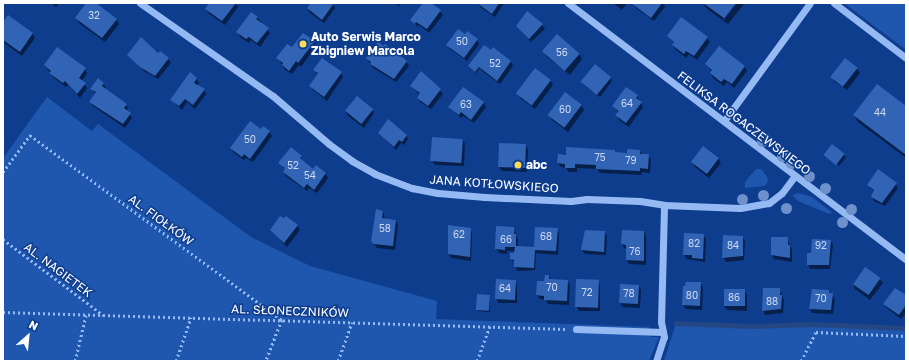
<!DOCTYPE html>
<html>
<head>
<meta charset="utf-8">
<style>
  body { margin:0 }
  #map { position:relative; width:909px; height:364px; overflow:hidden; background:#0e3d8e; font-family:"Golos Text",sans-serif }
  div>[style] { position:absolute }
  .green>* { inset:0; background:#1f56ae }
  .shadow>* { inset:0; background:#0007; transform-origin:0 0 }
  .stream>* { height:4.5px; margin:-2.25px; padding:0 2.25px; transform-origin:2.25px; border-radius:2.25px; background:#244783 }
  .building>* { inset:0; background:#3264b6; transform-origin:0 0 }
  .path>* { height:2.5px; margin-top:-1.25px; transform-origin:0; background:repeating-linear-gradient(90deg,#95baf3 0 2px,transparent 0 5px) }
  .minor>* { height:7px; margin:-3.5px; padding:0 3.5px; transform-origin:3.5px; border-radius:3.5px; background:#95baf3 }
  .trees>* { width:11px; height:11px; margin:-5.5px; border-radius:50%; background:#6e91cc }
  .dots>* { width:11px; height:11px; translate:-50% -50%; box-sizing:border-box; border:2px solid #0e3d8e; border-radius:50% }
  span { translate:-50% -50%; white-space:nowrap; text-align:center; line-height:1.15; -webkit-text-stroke:3px #0e3d8e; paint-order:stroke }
  .number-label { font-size:10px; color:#ccd8ed }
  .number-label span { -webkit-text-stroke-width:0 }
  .poi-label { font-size:12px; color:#fff; font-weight:700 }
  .left { translate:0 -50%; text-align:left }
  .street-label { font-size:12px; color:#fff }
  .frame { position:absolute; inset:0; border:4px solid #fff; pointer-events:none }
  .north { position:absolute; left:8px; top:316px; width:40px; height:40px; -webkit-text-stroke:3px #0e3d8e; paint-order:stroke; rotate:27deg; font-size:11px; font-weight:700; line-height:16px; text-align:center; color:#fff }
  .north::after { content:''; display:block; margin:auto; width:14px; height:18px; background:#fff; clip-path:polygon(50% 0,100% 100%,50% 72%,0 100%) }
</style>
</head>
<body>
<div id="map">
  <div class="green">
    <div style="clip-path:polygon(844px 3px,906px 3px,906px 50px)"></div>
    <div style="clip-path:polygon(47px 97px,92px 131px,98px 124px,251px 237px,310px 266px,437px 301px,436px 319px,649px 327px,651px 337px,659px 337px,649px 361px,3px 361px,3px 158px)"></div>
    <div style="clip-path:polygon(756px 169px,761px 169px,765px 174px,768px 179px,767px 184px,764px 186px,745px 188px,745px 182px)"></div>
    <div style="clip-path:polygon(799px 193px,812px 197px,833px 213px,829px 214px,798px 201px,792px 195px)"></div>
    <div style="clip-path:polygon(676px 323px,752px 326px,813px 324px,906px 329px,906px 361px,664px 361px)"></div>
  </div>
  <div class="shadow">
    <div style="clip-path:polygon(51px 3px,59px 3px,56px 7px)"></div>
    <div style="clip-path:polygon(87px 3px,94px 3px,116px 19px,119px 24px,105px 42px,80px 24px,76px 18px)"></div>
    <div style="clip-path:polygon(210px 3px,235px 3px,238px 7px,225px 25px,208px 13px,206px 9px)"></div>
    <div style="clip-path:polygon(312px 3px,332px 3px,335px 8px,324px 23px,310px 13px,308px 9px)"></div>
    <div style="clip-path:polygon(395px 3px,401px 3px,399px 6px)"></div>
    <div style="clip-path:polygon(424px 3px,430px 3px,440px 11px,443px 15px,429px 33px,419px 25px,418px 27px,412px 20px)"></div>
    <div style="clip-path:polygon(478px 3px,504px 3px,495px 17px,480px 7px)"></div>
    <div style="clip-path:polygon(613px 3px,627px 3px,622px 10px)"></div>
    <div style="clip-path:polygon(663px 3px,665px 7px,654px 21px,636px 8px,633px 4px)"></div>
    <div style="clip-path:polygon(703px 3px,735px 3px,722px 20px,706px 8px)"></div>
    <div style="clip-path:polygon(737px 3px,744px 4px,728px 24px,723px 21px)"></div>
    <div style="clip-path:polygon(527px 13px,542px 25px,545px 29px,531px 42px,517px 26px)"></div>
    <div style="clip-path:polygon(8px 16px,33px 34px,35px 38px,22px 56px,3px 42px,3px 24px)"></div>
    <div style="clip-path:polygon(257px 17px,270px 33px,260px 47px,251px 40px,249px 43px,240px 37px,238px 32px)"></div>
    <div style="clip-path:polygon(681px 18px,707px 38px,710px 42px,697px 60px,689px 54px,686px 58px,675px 49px,673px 45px,674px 43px,668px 36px)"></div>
    <div style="clip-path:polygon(466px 36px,477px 40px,479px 44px,467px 61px,450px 49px,447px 45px)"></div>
    <div style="clip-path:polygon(141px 38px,152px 49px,168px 58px,171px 63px,158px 79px,144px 71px,128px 55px)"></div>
    <div style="clip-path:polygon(314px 41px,316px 46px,301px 67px,299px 65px,292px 74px,285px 70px,278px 58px,292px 49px)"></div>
    <div style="clip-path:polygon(567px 45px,580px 55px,582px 59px,570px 75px,547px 57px,544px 52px)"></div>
    <div style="clip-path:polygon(719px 47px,745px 67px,747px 71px,734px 88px,727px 82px,724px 86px,713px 78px,711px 74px,712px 72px,706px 64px)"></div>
    <div style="clip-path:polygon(493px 49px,511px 62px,513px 66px,500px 84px,482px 71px,480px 68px,476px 73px,469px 67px)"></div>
    <div style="clip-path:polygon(367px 58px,406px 61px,409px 66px,396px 82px,373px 68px)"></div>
    <div style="clip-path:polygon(45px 65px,85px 69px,87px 73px,82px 81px,87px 88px,80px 98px,68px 85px,66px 87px,53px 77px)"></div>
    <div style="clip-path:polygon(857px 69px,860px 73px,847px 90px,834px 81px,832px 77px)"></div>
    <div style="clip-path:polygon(315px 70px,341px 73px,343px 77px,327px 101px,313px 90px,310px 86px,317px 74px)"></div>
    <div style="clip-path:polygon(535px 70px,551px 81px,553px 85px,535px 109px,520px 98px,517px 94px)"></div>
    <div style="clip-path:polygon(422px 73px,431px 80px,443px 94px,431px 109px,420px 102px,418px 98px,420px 95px,411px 86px)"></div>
    <div style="clip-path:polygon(610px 77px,612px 81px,600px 97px,585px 86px,582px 82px)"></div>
    <div style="clip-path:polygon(196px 78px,199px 83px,197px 86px,204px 90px,206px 94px,195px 109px,187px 102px,182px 110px,171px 100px)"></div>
    <div style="clip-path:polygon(103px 83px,106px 88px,105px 89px,126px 104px,128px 109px,127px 111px,132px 118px,125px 128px,93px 106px,90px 102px,96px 94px,91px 89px)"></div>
    <div style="clip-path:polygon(463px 89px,483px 103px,486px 107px,474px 123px,463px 116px,461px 118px,450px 107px)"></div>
    <div style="clip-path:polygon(566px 94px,582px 106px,584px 110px,568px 132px,552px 120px,549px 116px)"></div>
    <div style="clip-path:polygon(637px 96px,643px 107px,629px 127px,619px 120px,617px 115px,619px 112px,614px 106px)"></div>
    <div style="clip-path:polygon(906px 107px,906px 158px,858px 122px,854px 115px)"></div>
    <div style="clip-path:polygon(372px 109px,374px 113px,364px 128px,348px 116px,346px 112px)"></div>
    <div style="clip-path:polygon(261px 130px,269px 132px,272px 136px,253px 162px,246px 158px,244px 160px,234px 153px,231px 148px)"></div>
    <div style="clip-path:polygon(379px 133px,406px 135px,408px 139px,404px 145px,401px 143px,396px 150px)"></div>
    <div style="clip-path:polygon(433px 138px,463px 140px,465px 144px,464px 166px,435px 165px,432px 161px)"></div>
    <div style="clip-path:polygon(525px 145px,528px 149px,527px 172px,502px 171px,499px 167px)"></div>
    <div style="left:832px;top:146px;width:18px;height:11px;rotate:38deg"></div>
    <div style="clip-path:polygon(614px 151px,616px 153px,628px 154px,640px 151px,642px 155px,648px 155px,651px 159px,650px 173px,642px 172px,641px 175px,600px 173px,597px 169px,577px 168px,577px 172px,569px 172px,566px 168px,561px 167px,558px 163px,559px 155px)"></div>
    <div style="clip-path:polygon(301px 157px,303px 162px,313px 170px,316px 167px,326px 174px,328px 178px,317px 193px,309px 188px,307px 191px,286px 176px,284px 172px,286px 170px,280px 163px)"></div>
    <div style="clip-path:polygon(718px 158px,721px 163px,709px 178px,695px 167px,692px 162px)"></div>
    <div style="clip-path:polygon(896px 184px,898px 188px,885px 206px,874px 201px,872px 197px,874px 192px,868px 185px)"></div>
    <div style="clip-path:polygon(383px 211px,385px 219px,396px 220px,398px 225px,395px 250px,377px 248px,372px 241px)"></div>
    <div style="clip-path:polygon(297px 225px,300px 230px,287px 247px,271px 230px)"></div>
    <div style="clip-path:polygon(513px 228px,518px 239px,518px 247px,535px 250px,536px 228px,557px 229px,559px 233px,558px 255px,536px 253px,535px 270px,517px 271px,515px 263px,511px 259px,516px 251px,507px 251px,507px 254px,499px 253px,496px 249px)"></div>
    <div style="clip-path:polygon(470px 229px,472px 233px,471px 261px,451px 258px,449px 254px)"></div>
    <div style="clip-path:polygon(604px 232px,607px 236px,606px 255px,585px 254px,582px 250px)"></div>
    <div style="clip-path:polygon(644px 232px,646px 237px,646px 265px,629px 264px,627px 260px,627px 249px,624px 248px,622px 244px)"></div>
    <div style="clip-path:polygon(703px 235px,706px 239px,705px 262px,687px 259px,684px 255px)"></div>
    <div style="clip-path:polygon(743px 237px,745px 241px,744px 260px,726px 262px,723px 257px)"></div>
    <div style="clip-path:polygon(772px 238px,787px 238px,792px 250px,792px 262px,774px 259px,772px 255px)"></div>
    <div style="clip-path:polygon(831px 241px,833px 245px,830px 269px,810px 269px,808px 264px,812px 254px)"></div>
    <div style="clip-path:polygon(865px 268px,880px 279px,883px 283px,870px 300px,855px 289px,853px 284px)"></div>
    <div style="clip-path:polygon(549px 276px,551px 280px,567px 280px,570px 285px,569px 305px,548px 304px,546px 300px,540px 299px,537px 295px,538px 282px,545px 282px)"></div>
    <div style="clip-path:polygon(515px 281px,517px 286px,517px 303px,498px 303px,496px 298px)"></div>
    <div style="clip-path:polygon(598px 281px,600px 285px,600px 311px,579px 311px,576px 306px)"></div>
    <div style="clip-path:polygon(701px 283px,703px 288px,702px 310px,686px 309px,683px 305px,684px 287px)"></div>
    <div style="clip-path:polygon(639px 286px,641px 290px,640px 308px,623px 307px,620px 303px)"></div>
    <div style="clip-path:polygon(779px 289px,784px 300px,783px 313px,765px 315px,763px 310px)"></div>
    <div style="clip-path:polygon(725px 290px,744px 290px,747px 295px,747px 311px,727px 310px,724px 306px)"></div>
    <div style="clip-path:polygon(829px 291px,835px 299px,833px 314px,812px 313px,810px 309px)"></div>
    <div style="clip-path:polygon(490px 296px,490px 312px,478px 311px,477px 309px)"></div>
    <div style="clip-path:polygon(906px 297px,906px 313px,901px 319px,887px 308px,884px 304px)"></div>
  </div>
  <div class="stream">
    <div style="left:676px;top:323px;width:76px;rotate:2.3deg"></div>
    <div style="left:752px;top:326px;width:61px;rotate:-1.9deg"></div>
    <div style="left:813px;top:324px;width:93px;rotate:2.5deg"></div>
  </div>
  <div class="building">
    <div style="clip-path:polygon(86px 3px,96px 3px,117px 19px,102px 38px,75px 18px)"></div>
    <div style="clip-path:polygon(209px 3px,236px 3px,222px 21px,205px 9px)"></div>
    <div style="clip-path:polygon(311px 3px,334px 3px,322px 20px,307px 8px)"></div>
    <div style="clip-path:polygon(423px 3px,431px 3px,441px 10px,427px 29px,416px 22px,415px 24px,410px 20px)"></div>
    <div style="clip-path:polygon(477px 3px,499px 3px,492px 14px)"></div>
    <div style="clip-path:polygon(631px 3px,662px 3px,651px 18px)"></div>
    <div style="clip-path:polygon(703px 3px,736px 3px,724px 18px)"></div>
    <div style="clip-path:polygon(527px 11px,543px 24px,529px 39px,516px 26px)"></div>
    <div style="clip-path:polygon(251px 12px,258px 17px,256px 19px,269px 28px,257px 43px,249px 37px,246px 39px,236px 32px)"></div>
    <div style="clip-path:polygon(8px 15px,33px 33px,20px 52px,3px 40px,3px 22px)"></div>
    <div style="clip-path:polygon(681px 17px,708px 37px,694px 56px,686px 51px,684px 54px,672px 45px,674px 42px,667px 36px)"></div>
    <div style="clip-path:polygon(458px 29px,465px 34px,467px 31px,478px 39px,464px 58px,446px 45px)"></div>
    <div style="clip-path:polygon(303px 33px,315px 41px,298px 63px,296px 61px,289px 71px,282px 65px,283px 63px,276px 58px,287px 44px,292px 47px)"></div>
    <div style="left:557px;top:34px;width:30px;height:23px;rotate:41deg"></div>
    <div style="clip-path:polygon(141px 37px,158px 53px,160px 51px,169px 58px,155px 76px,140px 67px,127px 55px)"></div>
    <div style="clip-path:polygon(378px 42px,383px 46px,385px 44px,407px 61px,394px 79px,370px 64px,371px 62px,366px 58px)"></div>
    <div style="clip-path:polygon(484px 45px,491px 50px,493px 47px,511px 61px,497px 81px,479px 67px,475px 72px,468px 66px)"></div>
    <div style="clip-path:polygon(719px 46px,745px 66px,732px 84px,724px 79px,721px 82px,710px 73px,712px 70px,705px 64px)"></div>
    <div style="clip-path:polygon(57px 47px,86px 68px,79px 78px,86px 83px,77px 94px,65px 81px,63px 83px,49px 73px,51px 71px,44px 65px)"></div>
    <div style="clip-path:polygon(322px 58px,342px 72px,324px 97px,309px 86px,318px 73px,313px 70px)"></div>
    <div style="left:845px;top:58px;width:16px;height:24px;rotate:38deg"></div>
    <div style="left:595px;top:64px;width:21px;height:23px;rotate:39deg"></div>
    <div style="left:535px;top:68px;width:20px;height:32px;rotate:37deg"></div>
    <div style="clip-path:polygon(421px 71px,441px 89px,428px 106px,417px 98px,420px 93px,410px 86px)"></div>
    <div style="clip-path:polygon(190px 72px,197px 78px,194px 83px,205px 89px,193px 105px,185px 99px,179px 106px,170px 100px)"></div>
    <div style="clip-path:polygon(98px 78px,104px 83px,102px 86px,127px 104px,124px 108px,131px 113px,123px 124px,89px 102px,96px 92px,90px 89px)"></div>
    <div style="clip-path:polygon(877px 84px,906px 106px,906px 155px,853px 115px)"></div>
    <div style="clip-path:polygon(463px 87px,484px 102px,471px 120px,461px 112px,459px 115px,448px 107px)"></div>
    <div style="clip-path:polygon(626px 87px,638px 95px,636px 98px,642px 102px,626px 123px,615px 115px,619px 111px,612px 106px)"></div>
    <div style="left:565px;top:92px;width:21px;height:29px;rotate:37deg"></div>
    <div style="left:357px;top:96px;width:21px;height:19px;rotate:39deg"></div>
    <div style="clip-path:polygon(388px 119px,407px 135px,402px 142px,399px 140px,394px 147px,378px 133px)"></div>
    <div style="clip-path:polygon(250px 121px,261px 129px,263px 126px,270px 131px,250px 159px,244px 154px,242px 157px,230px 148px)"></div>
    <div style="left:432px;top:137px;width:31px;height:24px;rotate:4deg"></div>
    <div style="left:499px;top:143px;width:27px;height:24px;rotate:2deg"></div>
    <div style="left:832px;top:144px;width:16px;height:14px;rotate:38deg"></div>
    <div style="left:703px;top:146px;width:20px;height:20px;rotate:37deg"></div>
    <div style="clip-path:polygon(291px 147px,302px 156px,300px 158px,313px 169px,316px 165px,326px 173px,314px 190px,307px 184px,304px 188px,283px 172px,285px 168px,278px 163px)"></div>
    <div style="clip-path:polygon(566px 147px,615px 150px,615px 152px,627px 153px,627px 149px,640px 150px,640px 154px,649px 154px,648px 169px,640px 168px,640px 171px,596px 169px,596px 165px,575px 164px,575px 168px,565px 168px,565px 164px,557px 163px,558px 154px,566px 155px)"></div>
    <div style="clip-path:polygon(878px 169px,897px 183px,882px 203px,871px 197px,874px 190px,867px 185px)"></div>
    <div style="clip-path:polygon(376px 209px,383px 211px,382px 218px,396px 220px,393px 246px,374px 244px,371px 241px)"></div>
    <div style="clip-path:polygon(280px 216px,284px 218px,286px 216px,298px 225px,284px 243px,270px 230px)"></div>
    <div style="clip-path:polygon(448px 225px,471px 228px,470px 257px,448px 254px)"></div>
    <div style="clip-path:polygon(496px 226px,514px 227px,514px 234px,516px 234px,516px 246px,534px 247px,535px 227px,558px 228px,556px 251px,535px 250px,534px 268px,514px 267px,514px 260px,510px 259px,510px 253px,514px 253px,515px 247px,505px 247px,505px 250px,495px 249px)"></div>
    <div style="clip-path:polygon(585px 230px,605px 231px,604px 252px,581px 250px)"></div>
    <div style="clip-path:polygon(622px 230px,644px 231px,644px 261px,626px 260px,626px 245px,621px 244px)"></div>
    <div style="clip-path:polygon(684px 233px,704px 234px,703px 259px,692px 258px,692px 255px,683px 255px)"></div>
    <div style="clip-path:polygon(723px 235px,743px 236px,743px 256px,722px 258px)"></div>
    <div style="clip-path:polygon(771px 237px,788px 237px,788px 245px,790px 245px,790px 258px,771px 255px)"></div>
    <div style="clip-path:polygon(812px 239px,831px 240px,829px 265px,807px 265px,807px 253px,811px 253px)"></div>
    <div style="left:865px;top:267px;width:19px;height:21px;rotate:35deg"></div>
    <div style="clip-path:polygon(545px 275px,549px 275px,549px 279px,568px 280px,567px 301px,544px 300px,544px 296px,536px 295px,537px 281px,544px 281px)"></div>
    <div style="left:496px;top:279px;width:20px;height:20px;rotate:3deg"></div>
    <div style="left:576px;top:279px;width:23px;height:28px;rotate:2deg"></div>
    <div style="clip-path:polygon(686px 282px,701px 282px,700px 306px,682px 305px,683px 286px,685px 286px)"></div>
    <div style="left:620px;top:284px;width:19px;height:19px;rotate:3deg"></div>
    <div style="clip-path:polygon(763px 288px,780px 288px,780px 295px,782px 295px,781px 309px,762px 311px)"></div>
    <div style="clip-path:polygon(895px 288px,906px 295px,906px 305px,899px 315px,883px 304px)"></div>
    <div style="left:724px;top:289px;width:21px;height:17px"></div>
    <div style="clip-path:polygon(812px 289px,829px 290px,829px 293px,833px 293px,831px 310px,809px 309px)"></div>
    <div style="left:477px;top:294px;width:13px;height:16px;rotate:4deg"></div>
  </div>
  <div class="path">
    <div style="left:3px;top:172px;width:46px;rotate:-53.9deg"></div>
    <div style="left:30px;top:135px;width:313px;rotate:36.3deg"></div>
    <div style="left:282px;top:320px;width:44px;rotate:111.3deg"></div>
    <div style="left:3px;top:239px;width:126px;rotate:37.2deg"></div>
    <div style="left:3px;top:312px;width:563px;rotate:1.73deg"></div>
    <div style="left:75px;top:361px;width:48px;rotate:-76.8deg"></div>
    <div style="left:176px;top:361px;width:46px;rotate:-71.2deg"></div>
    <div style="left:338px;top:361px;width:41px;rotate:-70.3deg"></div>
    <div style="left:477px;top:361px;width:37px;rotate:-70deg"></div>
    <div style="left:801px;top:361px;width:33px;rotate:-63deg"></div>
    <div style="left:816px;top:332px;width:90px;rotate:2.5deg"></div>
  </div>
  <div class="minor">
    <div style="left:140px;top:3px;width:162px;rotate:35deg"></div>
    <div style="left:273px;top:96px;width:74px;rotate:40.6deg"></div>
    <div style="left:329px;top:144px;width:29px;rotate:36deg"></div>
    <div style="left:352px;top:161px;width:26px;rotate:29deg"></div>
    <div style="left:375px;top:174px;width:40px;rotate:21deg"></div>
    <div style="left:412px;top:188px;width:26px;rotate:11deg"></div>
    <div style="left:438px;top:193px;width:47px;rotate:4.9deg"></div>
    <div style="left:485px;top:197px;width:86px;rotate:2.7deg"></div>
    <div style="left:571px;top:201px;width:16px;rotate:-7deg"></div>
    <div style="left:587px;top:199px;width:53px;rotate:2.2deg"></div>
    <div style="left:640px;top:201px;width:24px;rotate:9deg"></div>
    <div style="left:664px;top:205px;width:76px;rotate:2.3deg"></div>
    <div style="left:740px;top:208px;width:29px;rotate:-10deg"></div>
    <div style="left:769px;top:203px;width:16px;rotate:-38deg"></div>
    <div style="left:782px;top:193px;width:21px;rotate:-53deg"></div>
    <div style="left:568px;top:3px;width:425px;rotate:37.2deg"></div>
    <div style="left:834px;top:3px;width:91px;rotate:37.4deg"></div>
    <div style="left:724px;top:121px;width:146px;rotate:-53.9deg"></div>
    <div style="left:576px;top:329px;width:87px;rotate:2deg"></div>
    <div style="left:656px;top:361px;width:25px;rotate:-72deg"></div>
    <div style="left:664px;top:337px;width:15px;rotate:-101deg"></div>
    <div style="left:661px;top:322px;width:117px;rotate:-88.5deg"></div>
  </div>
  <div class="trees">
    <div style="left:762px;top:141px"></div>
    <div style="left:782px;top:156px"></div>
    <div style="left:791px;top:163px"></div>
    <div style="left:809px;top:176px"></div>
    <div style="left:825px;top:188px"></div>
    <div style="left:763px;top:195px"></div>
    <div style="left:742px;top:199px"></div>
    <div style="left:786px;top:208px"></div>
    <div style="left:851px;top:209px"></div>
    <div style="left:842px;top:222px"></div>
  </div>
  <div class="dots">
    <div style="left:303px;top:44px;background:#ffda58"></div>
    <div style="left:518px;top:165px;background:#ffda58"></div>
  </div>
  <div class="number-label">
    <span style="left:94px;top:16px">32</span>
    <span style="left:462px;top:42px">50</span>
    <span style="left:562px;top:53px">56</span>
    <span style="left:495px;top:64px">52</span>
    <span style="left:627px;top:104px">64</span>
    <span style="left:466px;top:105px">63</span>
    <span style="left:565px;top:110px">60</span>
    <span style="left:880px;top:113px">44</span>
    <span style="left:250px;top:140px">50</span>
    <span style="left:600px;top:158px">75</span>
    <span style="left:631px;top:161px">79</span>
    <span style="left:293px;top:166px">52</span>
    <span style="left:310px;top:176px">54</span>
    <span style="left:385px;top:229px">58</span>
    <span style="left:459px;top:235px">62</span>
    <span style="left:546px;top:237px">68</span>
    <span style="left:506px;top:240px">66</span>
    <span style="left:694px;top:244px">82</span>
    <span style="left:733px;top:246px">84</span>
    <span style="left:821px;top:246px">92</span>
    <span style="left:635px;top:252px">76</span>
    <span style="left:552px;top:288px">70</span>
    <span style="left:505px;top:289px">64</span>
    <span style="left:587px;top:293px">72</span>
    <span style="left:629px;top:294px">78</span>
    <span style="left:692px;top:296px">80</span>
    <span style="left:734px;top:298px">86</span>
    <span style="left:821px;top:299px">70</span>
    <span style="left:772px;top:302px">88</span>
  </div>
  <div class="poi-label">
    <span class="left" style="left:311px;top:44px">Auto Serwis Marco<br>Zbigniew Marcola</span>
    <span class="left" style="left:526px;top:165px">abc</span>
  </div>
  <div class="street-label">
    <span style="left:744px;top:123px;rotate:37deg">FELIKSA ROGACZEWSKIEGO</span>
    <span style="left:494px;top:184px;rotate:4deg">JANA KOTŁOWSKIEGO</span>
    <span style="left:161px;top:220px;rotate:36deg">AL. FIOŁKÓW</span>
    <span style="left:58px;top:270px;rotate:37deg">AL. NAGIETEK</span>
    <span style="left:290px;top:311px;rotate:2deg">AL. SŁONECZNIKÓW</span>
  </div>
  <div class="frame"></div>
  <div class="north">N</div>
</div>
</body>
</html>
